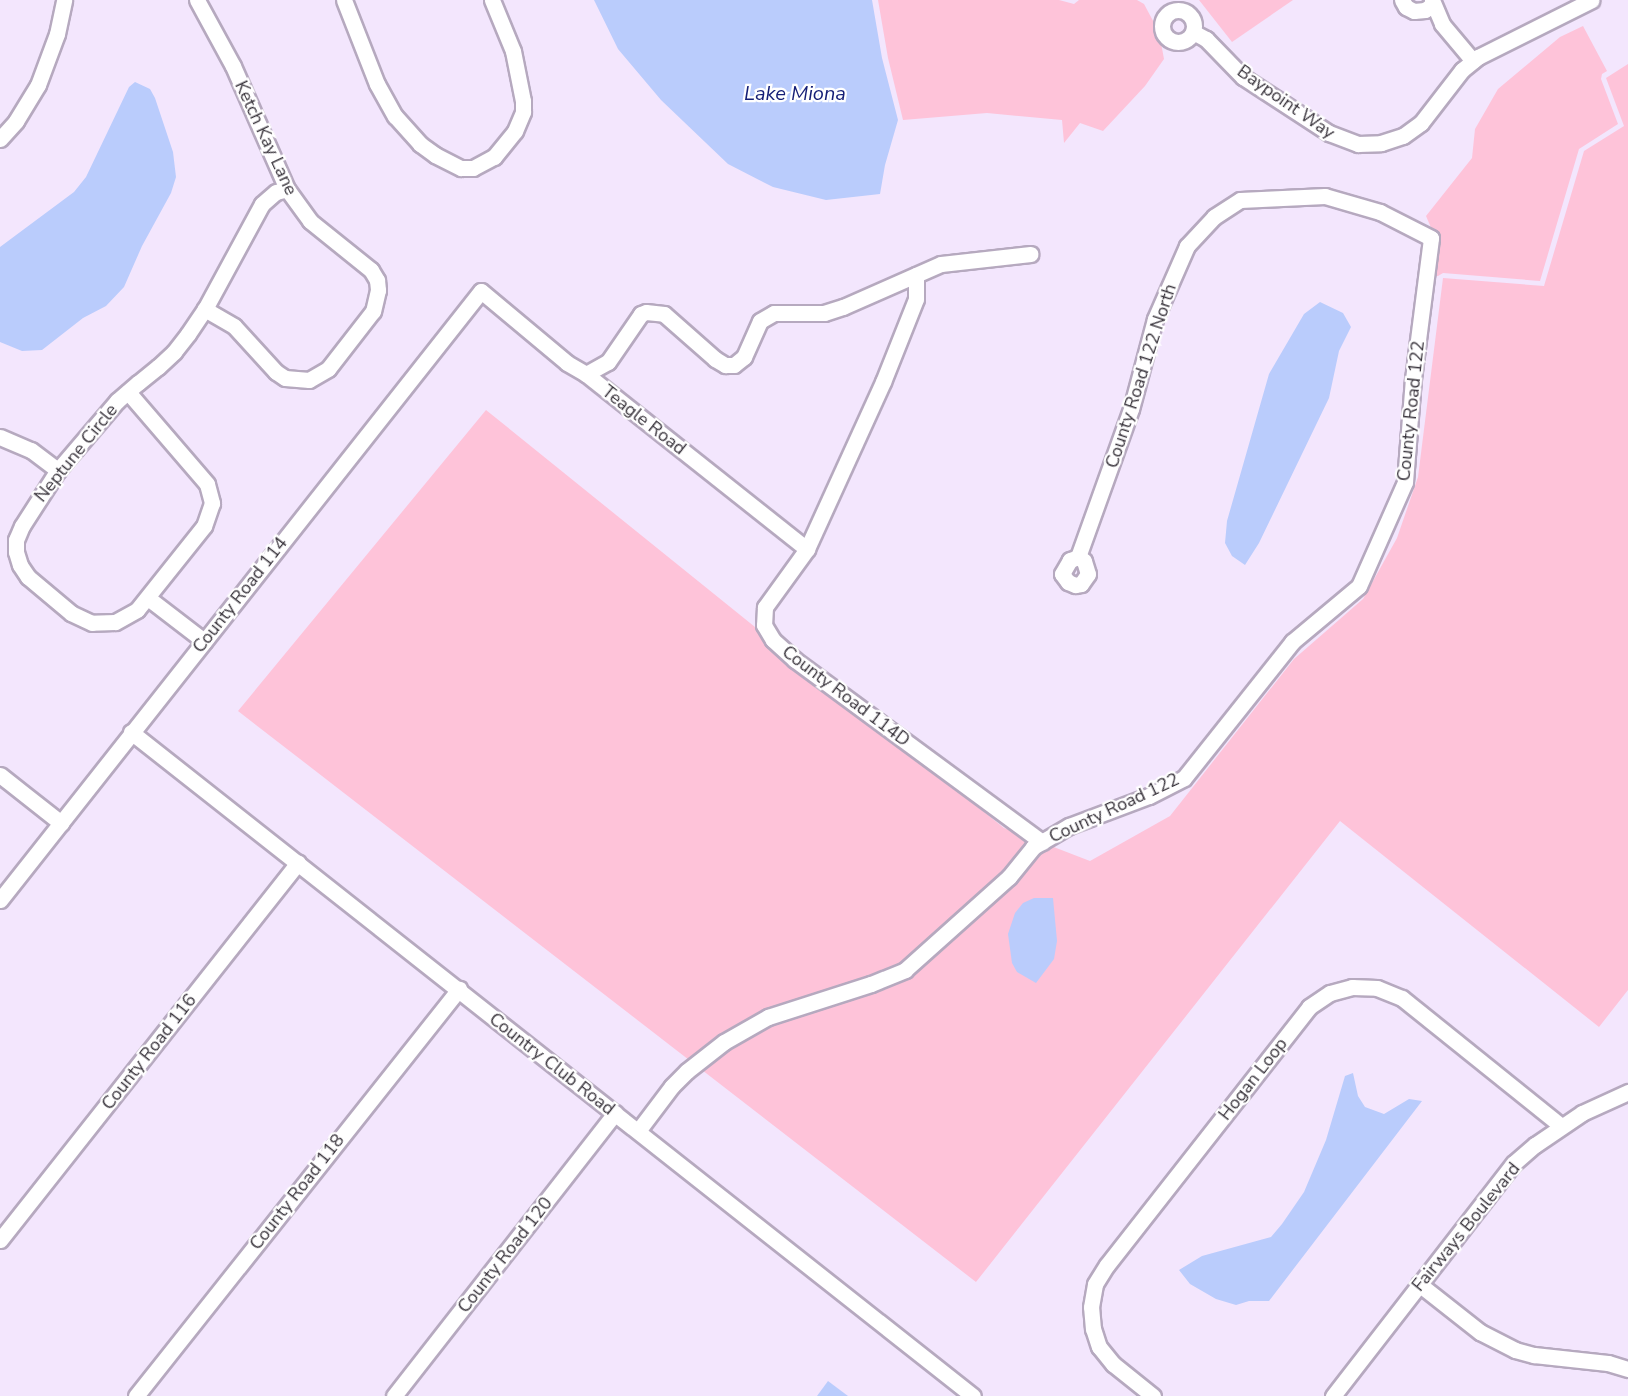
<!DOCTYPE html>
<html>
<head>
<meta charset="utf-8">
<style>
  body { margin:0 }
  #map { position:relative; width:1628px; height:1396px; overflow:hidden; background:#f3e6fd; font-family:"Nunito Sans",sans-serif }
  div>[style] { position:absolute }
  .green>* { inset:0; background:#fec3d9 }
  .water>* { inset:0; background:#baccfc }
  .roads { filter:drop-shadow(2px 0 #b6a9bf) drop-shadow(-2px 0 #b6a9bf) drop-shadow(0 2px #b6a9bf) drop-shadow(0 -2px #b6a9bf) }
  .minor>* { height:15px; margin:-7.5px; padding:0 7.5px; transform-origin:7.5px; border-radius:7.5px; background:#fff }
  .minor>.ring { margin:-7.5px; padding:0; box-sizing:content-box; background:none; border:15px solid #fff; border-radius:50% }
  span { translate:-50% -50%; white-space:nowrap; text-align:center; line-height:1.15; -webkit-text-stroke:4.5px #fff; paint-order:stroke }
  .street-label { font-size:18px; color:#38333b }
  .water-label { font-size:20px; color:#141e76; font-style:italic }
</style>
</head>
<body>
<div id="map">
  <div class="green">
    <div style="clip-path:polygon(878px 0,1059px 0,1074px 4px,1079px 0,1137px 0,1144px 4px,1159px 32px,1164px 59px,1145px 86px,1103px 131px,1080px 123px,1064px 143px,1062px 120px,987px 113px,903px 120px,888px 58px)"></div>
    <div style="clip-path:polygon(1199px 0,1293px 0,1232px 42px)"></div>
    <div style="clip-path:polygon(1583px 26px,1607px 71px,1602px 74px,1601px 79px,1618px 124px,1579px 149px,1540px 281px,1443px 273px,1438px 276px,1430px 275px,1435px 237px,1426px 216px,1472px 158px,1475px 129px,1498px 89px,1560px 37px)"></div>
    <div style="clip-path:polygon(1628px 64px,1628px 990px,1599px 1027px,1340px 821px,976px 1282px,238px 711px,486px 410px,1004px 828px,1090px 861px,1170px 816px,1294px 659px,1363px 599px,1397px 538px,1418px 477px,1443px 278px,1544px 286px,1584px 151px,1624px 126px,1606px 78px)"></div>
  </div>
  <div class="water">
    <div style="clip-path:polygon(594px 0,872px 0,882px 58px,898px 120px,885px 165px,880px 194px,826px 200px,773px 187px,728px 164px,661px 100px,618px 49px)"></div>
    <div style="clip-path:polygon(135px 82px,150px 89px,155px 98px,173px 152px,176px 177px,171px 193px,142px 246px,124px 287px,106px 306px,83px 318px,42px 350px,22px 351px,0 342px,0 247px,74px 192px,86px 177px,129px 87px)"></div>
    <div style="clip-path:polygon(1320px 302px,1343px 313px,1351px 327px,1339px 351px,1329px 398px,1259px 543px,1245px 565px,1232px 556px,1225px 543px,1227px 521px,1269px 374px,1304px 314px)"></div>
    <div style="clip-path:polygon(1034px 898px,1053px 898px,1057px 941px,1054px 959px,1036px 983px,1017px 972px,1012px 963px,1008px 934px,1015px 913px,1023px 903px)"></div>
    <div style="clip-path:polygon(1353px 1073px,1358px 1096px,1365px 1107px,1384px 1114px,1409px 1099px,1422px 1101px,1269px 1301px,1249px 1301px,1236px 1305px,1216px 1299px,1190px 1284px,1179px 1270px,1202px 1256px,1271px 1237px,1282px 1224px,1304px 1192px,1326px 1140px,1345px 1076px)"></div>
    <div style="clip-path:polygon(828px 1381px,848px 1396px,817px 1396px)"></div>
  </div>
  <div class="roads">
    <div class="minor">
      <div style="left:197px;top:0;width:75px;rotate:61.4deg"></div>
      <div style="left:233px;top:66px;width:134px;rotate:66.3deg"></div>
      <div style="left:287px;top:189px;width:39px;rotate:54deg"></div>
      <div style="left:310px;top:221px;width:78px;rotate:38.8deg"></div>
      <div style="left:371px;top:270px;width:12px;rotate:59deg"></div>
      <div style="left:377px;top:280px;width:10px;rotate:84deg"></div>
      <div style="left:378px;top:290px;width:22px;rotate:103deg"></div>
      <div style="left:373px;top:311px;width:73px;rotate:127.8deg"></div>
      <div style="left:328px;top:369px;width:22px;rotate:150deg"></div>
      <div style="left:309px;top:380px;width:24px;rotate:-175deg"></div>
      <div style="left:285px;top:378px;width:11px;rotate:-146deg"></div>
      <div style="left:276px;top:372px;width:62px;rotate:-132.4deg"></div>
      <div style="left:234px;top:326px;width:34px;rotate:-150deg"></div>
      <div style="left:344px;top:0;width:90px;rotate:68.6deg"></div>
      <div style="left:377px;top:84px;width:37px;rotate:61deg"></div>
      <div style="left:395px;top:116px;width:38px;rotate:48deg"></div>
      <div style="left:420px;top:144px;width:19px;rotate:36deg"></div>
      <div style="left:435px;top:155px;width:29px;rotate:27deg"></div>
      <div style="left:461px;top:168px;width:12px"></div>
      <div style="left:473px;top:168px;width:24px;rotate:-28deg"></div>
      <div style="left:494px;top:157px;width:33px;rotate:-51deg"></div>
      <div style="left:515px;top:131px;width:21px;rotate:-67deg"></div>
      <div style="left:523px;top:112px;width:11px;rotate:-90deg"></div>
      <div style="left:523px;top:101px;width:51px;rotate:-101.3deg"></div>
      <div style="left:513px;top:51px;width:55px;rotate:-112.4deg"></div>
      <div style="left:1402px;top:0;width:8px;rotate:60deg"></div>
      <div style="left:1406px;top:7px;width:9px;rotate:27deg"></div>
      <div style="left:1414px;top:11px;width:11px;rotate:-5deg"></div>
      <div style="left:1425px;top:10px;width:10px;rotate:-37deg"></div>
      <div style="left:1432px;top:0;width:26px;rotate:67deg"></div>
      <div style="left:1442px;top:24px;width:48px;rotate:50deg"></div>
      <div class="ring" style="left:1162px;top:10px;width:17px;height:17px"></div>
      <div style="left:1193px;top:32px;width:15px;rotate:28deg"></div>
      <div style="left:1206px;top:39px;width:53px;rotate:45.8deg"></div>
      <div style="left:1243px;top:77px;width:103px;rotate:33.1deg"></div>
      <div style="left:1329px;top:133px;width:31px;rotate:21deg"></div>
      <div style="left:1358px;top:144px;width:23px;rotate:-2deg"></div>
      <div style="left:1381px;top:143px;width:23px;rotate:-18deg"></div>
      <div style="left:1403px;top:136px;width:22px;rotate:-36deg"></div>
      <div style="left:1421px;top:123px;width:67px;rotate:-52.3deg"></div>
      <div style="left:1462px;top:70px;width:21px;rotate:-39deg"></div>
      <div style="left:1478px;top:57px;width:127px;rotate:-26.6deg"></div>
      <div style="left:0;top:139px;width:24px;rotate:-48deg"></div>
      <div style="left:16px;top:121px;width:42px;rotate:-58.6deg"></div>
      <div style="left:38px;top:85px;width:54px;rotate:-69.6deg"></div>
      <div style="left:57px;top:34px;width:35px;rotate:-78deg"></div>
      <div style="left:916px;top:275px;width:24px;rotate:90deg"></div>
      <div style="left:916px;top:299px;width:89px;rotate:111.7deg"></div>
      <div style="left:883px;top:382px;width:183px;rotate:114.5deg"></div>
      <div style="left:807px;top:549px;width:72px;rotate:125.9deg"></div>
      <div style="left:765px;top:607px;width:18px;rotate:93deg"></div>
      <div style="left:764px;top:625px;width:17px;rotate:59deg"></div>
      <div style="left:773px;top:640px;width:30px;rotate:42deg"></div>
      <div style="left:795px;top:660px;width:307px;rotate:36.4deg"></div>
      <div style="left:586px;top:374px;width:25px;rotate:-29deg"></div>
      <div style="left:608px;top:362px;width:58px;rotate:-55.5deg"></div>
      <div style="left:641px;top:314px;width:5px;rotate:-22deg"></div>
      <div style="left:646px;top:312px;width:18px;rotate:6deg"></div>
      <div style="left:664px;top:314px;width:68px;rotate:41.4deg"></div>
      <div style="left:715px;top:359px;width:12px;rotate:31deg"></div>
      <div style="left:725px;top:365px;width:9px"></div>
      <div style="left:734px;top:365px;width:13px;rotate:-39deg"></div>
      <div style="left:744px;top:357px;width:39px;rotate:-66deg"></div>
      <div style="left:760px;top:321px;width:16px;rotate:-30deg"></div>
      <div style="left:774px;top:313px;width:50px"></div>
      <div style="left:824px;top:313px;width:20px;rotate:-18deg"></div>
      <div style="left:843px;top:307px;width:107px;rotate:-23.7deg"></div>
      <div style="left:941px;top:264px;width:90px;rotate:-6.4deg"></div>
      <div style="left:128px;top:392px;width:121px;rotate:49.3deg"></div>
      <div style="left:207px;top:484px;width:20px;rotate:75deg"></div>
      <div style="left:212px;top:503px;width:24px;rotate:109deg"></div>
      <div style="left:204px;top:526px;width:107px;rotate:128.6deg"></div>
      <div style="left:137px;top:610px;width:25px;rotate:151deg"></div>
      <div style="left:115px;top:622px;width:23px;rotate:178deg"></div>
      <div style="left:92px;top:623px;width:23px;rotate:-155deg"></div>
      <div style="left:71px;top:613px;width:56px;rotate:-140.1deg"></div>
      <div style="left:28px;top:577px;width:14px;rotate:-124deg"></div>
      <div style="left:20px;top:565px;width:14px;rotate:-107deg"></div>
      <div style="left:16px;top:552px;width:12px;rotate:-90deg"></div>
      <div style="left:16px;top:540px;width:15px;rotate:-67deg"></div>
      <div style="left:22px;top:526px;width:67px;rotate:-57.3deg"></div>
      <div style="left:58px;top:470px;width:91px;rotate:-49.5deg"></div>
      <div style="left:117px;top:401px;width:28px;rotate:-41deg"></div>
      <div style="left:138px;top:383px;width:26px;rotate:-39deg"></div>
      <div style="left:158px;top:367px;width:22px;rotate:-43deg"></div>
      <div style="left:174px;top:352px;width:23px;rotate:-52deg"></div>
      <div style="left:188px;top:334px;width:30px;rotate:-56deg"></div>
      <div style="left:205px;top:309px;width:119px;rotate:-61.5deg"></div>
      <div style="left:262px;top:204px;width:18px;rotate:-41deg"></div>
      <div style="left:276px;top:192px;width:11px;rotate:-15deg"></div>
      <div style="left:0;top:437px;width:34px;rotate:23deg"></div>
      <div style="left:31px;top:450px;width:34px;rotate:37deg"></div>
      <div style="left:148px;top:598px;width:71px;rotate:37.5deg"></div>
      <div style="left:131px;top:732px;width:1072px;rotate:38.26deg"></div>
      <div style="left:0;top:775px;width:78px;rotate:38.2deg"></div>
      <div style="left:0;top:900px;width:776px;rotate:-51.7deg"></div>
      <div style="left:481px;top:291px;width:112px;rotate:39.9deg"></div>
      <div style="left:567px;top:363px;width:22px;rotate:30deg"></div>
      <div style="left:586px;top:374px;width:282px;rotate:38.4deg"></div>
      <div style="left:638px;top:1131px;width:56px;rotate:-52.9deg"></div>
      <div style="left:672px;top:1086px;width:21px;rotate:-45deg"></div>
      <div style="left:687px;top:1071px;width:47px;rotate:-38.1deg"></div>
      <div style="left:724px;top:1042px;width:51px;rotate:-29.6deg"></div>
      <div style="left:768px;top:1017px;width:108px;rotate:-17.8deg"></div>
      <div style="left:871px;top:984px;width:37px;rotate:-22deg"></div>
      <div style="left:905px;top:970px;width:140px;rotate:-41.8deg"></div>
      <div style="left:1009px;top:877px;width:38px;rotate:-51deg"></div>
      <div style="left:1033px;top:847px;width:42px;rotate:-30.3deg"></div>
      <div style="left:1069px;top:826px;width:85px;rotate:-20.6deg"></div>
      <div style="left:1149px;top:796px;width:39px;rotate:-27deg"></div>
      <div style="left:1184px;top:778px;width:174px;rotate:-51.5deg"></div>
      <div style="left:1292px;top:642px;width:87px;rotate:-39.9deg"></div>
      <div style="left:1359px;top:586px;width:114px;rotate:-66.1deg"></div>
      <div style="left:1405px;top:482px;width:103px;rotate:-85.6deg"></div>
      <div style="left:1413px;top:379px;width:142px;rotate:-82.7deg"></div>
      <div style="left:1431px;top:238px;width:57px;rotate:-153deg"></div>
      <div style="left:1380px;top:212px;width:57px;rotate:-163.8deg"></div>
      <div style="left:1325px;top:196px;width:85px;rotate:177.3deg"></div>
      <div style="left:1240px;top:200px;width:31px;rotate:147deg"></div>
      <div style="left:1214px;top:217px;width:40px;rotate:133deg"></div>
      <div style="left:1187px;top:246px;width:80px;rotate:113.7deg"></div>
      <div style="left:1155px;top:319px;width:93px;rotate:104.9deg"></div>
      <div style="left:1131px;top:409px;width:157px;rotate:109.7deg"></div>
      <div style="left:1078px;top:557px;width:9px;rotate:159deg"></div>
      <div style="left:1070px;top:560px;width:16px;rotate:120deg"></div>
      <div style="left:1062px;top:574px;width:10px;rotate:53deg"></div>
      <div style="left:1068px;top:582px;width:8px;rotate:23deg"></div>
      <div style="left:1075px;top:585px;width:6px;rotate:-9deg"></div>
      <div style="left:1081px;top:584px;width:12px;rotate:-55deg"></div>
      <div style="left:1088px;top:574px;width:14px;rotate:-107deg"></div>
      <div style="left:1084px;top:561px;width:7px;rotate:-146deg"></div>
      <div style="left:0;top:1240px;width:481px;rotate:-51.7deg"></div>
      <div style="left:1419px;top:1284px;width:78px;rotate:38.2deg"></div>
      <div style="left:1480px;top:1332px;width:39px;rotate:27deg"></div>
      <div style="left:1515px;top:1350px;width:20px;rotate:15deg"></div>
      <div style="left:1534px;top:1355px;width:74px;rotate:6.2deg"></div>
      <div style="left:1608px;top:1363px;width:21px;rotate:17deg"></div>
      <div style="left:136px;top:1396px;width:520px;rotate:-51.56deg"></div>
      <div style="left:394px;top:1396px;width:359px;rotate:-52deg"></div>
      <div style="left:1153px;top:1396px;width:51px;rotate:-141.3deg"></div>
      <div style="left:1113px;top:1364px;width:22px;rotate:-129deg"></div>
      <div style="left:1099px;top:1347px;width:19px;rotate:-108deg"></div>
      <div style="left:1093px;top:1329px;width:22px;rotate:-95deg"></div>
      <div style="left:1091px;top:1307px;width:23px;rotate:-80deg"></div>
      <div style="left:1095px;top:1284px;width:22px;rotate:-58deg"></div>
      <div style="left:1107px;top:1265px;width:328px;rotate:-51.9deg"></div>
      <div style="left:1309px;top:1007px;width:25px;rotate:-34deg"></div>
      <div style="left:1330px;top:993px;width:23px;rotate:-15deg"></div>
      <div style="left:1352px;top:987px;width:25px;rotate:2deg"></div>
      <div style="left:1377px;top:988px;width:27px;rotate:22deg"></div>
      <div style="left:1402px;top:998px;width:204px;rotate:38.8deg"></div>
      <div style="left:1333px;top:1396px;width:295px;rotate:-52.2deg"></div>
      <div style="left:1514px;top:1163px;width:28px;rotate:-41deg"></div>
      <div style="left:1535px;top:1145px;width:57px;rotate:-34.2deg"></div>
      <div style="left:1582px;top:1113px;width:51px;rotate:-24.5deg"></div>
    </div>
  </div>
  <div class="street-label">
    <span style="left:1286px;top:102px;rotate:35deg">Baypoint Way</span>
    <span style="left:266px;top:138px;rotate:65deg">Ketch Kay Lane</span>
    <span style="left:1141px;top:376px;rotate:-72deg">County Road 122 North</span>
    <span style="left:1411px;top:411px;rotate:-84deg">County Road 122</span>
    <span style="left:644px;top:420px;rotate:38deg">Teagle Road</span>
    <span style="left:76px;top:453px;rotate:-51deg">Neptune Circle</span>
    <span style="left:240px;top:595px;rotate:-52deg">County Road 114</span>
    <span style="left:846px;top:696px;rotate:37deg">County Road 114D</span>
    <span style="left:1114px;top:808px;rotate:-25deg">County Road 122</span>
    <span style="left:149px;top:1052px;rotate:-52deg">County Road 116</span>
    <span style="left:552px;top:1064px;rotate:38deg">Country Club Road</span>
    <span style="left:1253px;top:1079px;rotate:-52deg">Hogan Loop</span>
    <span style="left:297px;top:1192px;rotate:-52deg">County Road 118</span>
    <span style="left:1466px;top:1227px;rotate:-51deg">Fairways Boulevard</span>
    <span style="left:505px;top:1255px;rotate:-52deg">County Road 120</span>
  </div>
  <div class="water-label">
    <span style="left:795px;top:93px">Lake Miona</span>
  </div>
</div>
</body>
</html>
